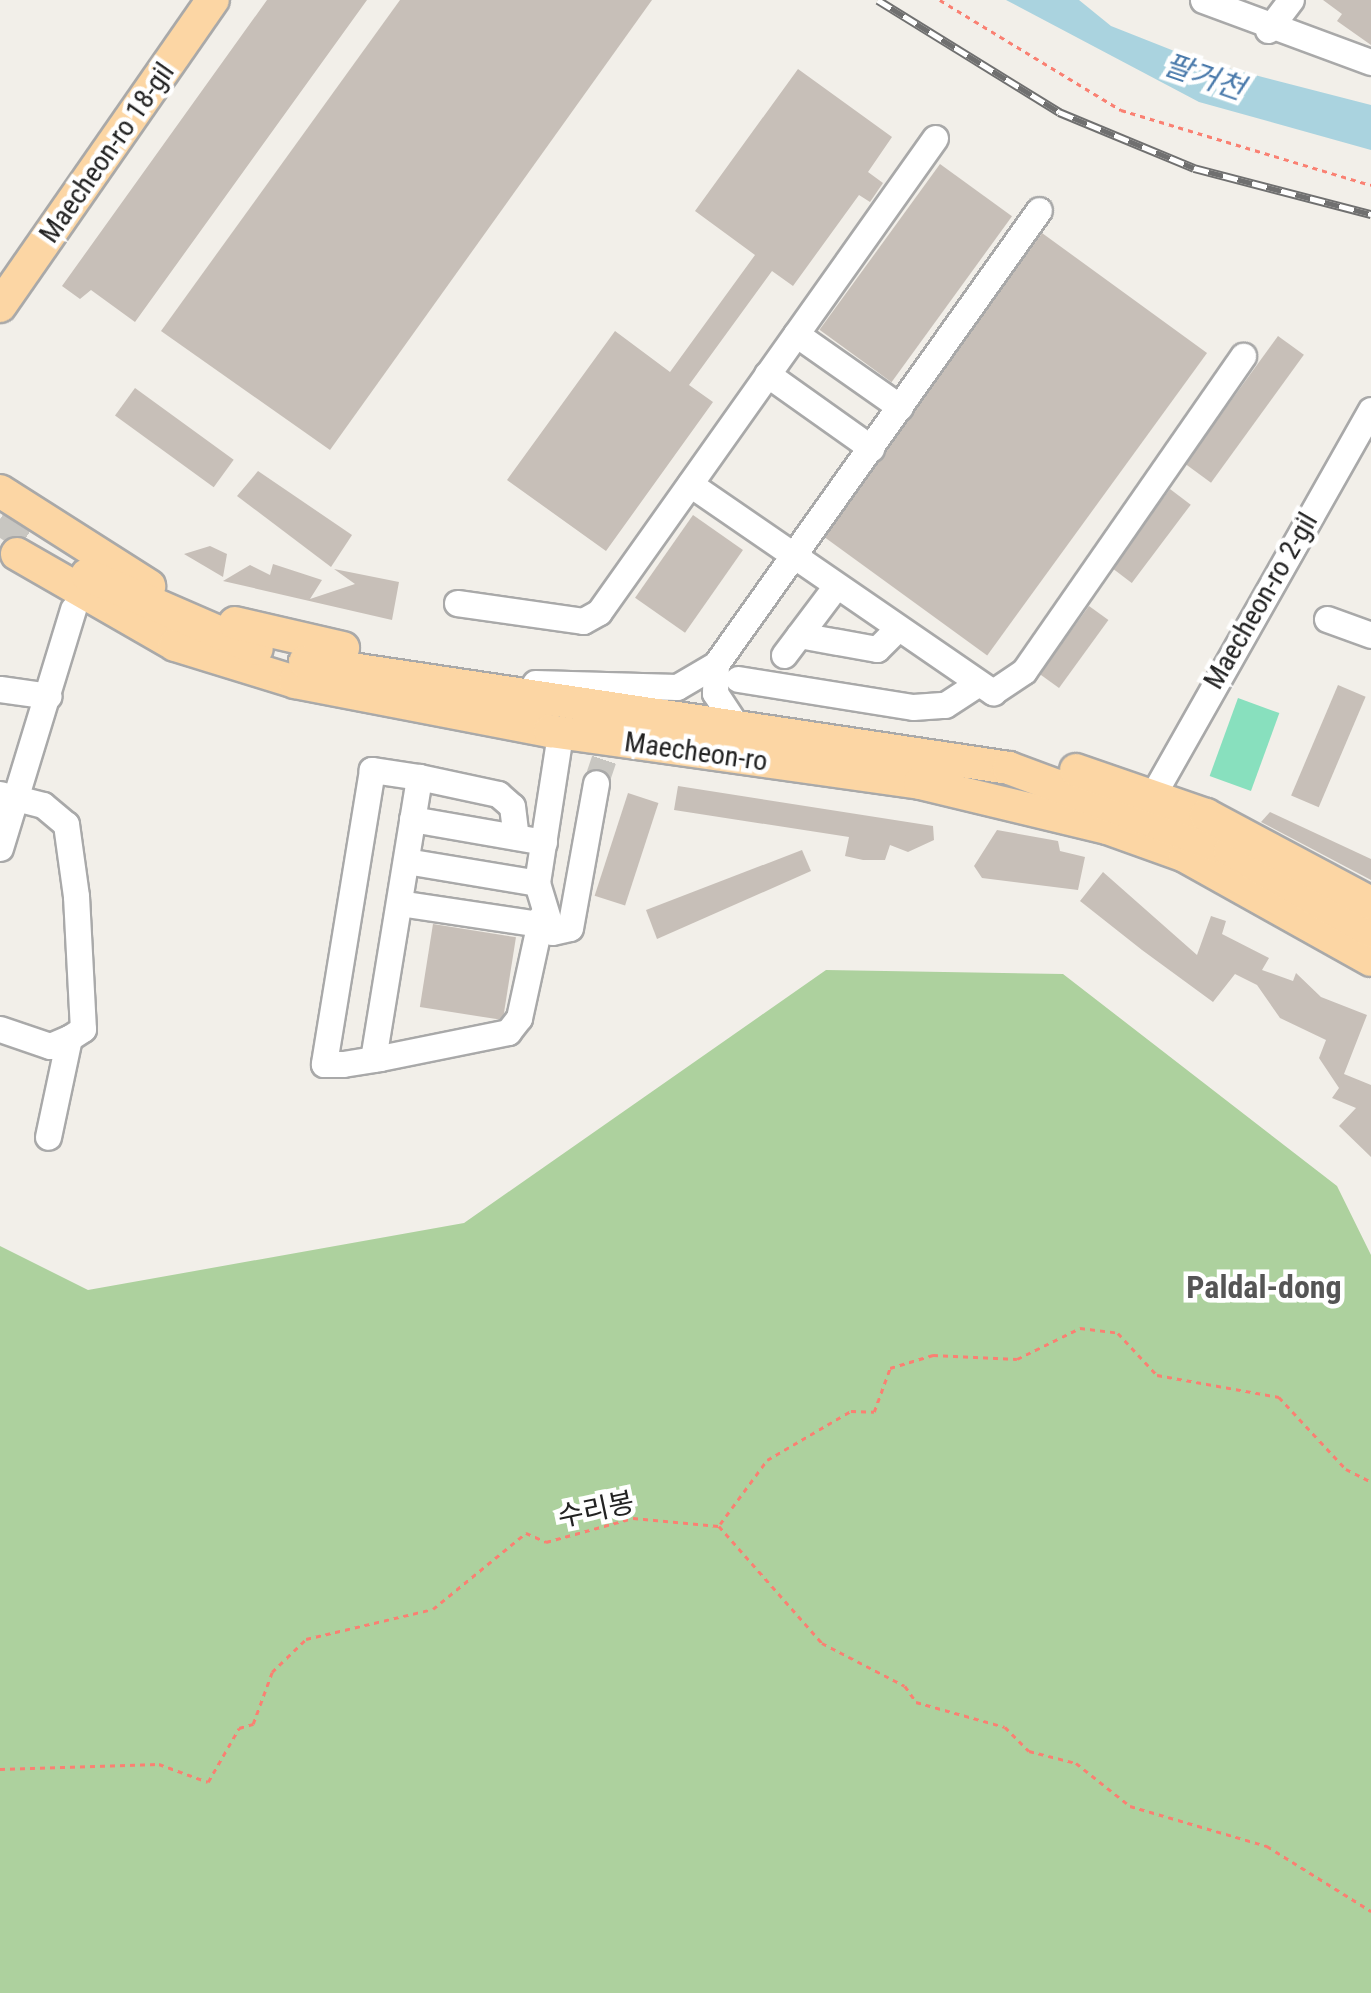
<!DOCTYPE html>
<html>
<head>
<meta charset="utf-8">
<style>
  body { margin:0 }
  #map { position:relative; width:1371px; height:1993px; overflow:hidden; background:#f2efe9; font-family:"Roboto Condensed","Noto Sans KR",sans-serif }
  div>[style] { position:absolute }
  .forest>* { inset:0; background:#add19e }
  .pitch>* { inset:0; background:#88e0be; transform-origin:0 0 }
  .water>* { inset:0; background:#aad3df }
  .building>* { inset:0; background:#c7bfb8; transform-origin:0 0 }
  .minor-tunnel>* { height:25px; margin-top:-12.5px; transform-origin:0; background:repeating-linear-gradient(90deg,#c8c6c1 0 25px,transparent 0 37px) }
  .major-tunnel>* { height:32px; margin-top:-16px; transform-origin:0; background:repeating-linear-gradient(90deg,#c8c6c1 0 32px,transparent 0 48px) }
  .path>* { height:2.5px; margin-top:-1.25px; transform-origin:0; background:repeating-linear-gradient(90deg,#fa8072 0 5px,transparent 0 10px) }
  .roads { filter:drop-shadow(2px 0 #a9a9a9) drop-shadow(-2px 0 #a9a9a9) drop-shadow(0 2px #a9a9a9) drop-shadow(0 -2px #a9a9a9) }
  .minor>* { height:25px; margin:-12.5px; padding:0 12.5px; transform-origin:12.5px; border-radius:12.5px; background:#fff }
  .major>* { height:32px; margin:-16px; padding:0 16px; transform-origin:16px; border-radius:16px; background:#fcd6a4 }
  .rail>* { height:9px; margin-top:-4.5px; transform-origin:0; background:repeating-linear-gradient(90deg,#fff 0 15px,#707070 0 30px); box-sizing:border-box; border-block:2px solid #707070 }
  span { translate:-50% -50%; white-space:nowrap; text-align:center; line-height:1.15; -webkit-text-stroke:9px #fff; paint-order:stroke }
  .street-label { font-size:28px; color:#222 }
  .water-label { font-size:30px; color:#4a7aab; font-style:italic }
  .quarter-label { font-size:32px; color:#555; font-weight:700 }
</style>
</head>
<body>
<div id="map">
  <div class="forest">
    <div style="clip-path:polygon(826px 970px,1063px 974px,1337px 1186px,1371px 1255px,1371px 1993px,0 1993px,0 1246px,88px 1290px,464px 1223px)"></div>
  </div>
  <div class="pitch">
    <div style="left:1238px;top:698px;width:44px;height:83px;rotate:20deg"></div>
  </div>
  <div class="water">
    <div style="clip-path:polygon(1006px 0,1079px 0,1111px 26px,1197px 60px,1371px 105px,1371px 150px,1199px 102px)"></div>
  </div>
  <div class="building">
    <div style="clip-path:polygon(267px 0,367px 0,135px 322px,91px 290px,80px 299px,62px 286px)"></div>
    <div style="clip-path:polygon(400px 0,652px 0,330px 450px,161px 331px)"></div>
    <div style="clip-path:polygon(1323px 0,1371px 0,1371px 45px,1337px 21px,1342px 14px)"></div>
    <div style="clip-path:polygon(798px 69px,892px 137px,868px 172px,883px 183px,870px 202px,859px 195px,793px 286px,772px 271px,689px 385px,713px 402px,606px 551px,507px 480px,615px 331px,670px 372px,755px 255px,695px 211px)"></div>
    <div style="left:940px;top:164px;width:89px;height:205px;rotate:36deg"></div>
    <div style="left:1042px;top:233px;width:204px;height:374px;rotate:36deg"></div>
    <div style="left:1278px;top:336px;width:32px;height:158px;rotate:36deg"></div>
    <div style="left:135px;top:388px;width:122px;height:34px;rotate:36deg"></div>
    <div style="clip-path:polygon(258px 471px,352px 535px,331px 567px,237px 496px)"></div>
    <div style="left:1170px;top:489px;width:26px;height:98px;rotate:37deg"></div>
    <div style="left:693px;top:515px;width:61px;height:101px;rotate:35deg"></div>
    <div style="clip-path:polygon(210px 546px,227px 554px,223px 577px,184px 554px)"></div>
    <div style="clip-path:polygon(273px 564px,322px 580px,310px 599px,355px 584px,334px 569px,399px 582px,392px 620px,223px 581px,250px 565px,270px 575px)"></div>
    <div style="left:1089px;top:606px;width:24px;height:84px;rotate:36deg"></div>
    <div style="left:1338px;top:685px;width:30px;height:120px;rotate:23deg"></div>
    <div style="clip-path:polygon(678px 786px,933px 826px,934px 840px,908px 852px,890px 845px,885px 860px,863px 860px,845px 856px,849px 837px,674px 810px)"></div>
    <div style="left:628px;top:793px;width:32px;height:108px;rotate:18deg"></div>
    <div style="clip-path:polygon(1270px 812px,1371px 859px,1371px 880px,1261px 822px)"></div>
    <div style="clip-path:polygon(997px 830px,1058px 841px,1060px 851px,1085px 857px,1078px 890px,982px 878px,974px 866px)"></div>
    <div style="clip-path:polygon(802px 850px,811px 871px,657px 939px,646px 910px)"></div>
    <div style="clip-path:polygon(1103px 872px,1197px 955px,1211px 916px,1226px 921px,1222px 934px,1269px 958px,1262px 970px,1293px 981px,1296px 973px,1321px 997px,1367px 1015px,1344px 1074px,1371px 1085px,1371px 1157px,1339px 1126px,1356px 1108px,1332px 1098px,1339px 1088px,1319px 1058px,1326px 1040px,1280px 1018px,1257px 985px,1235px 974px,1213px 1002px,1142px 950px,1080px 901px)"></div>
    <div style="left:433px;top:924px;width:84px;height:84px;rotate:9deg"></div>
  </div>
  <div class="minor-tunnel">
    <div style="left:596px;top:783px;width:59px;rotate:-71.3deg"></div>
  </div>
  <div class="major-tunnel">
    <div style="left:0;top:519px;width:35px;rotate:33deg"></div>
  </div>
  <div class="path">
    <div style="left:940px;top:0;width:212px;rotate:31.3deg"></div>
    <div style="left:1121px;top:110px;width:261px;rotate:16.7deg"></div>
    <div style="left:720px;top:1524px;width:79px;rotate:-53.7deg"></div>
    <div style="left:767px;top:1460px;width:97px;rotate:-30.3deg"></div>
    <div style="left:851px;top:1411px;width:23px;rotate:2deg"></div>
    <div style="left:874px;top:1412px;width:47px;rotate:-70deg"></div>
    <div style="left:890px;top:1368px;width:45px;rotate:-16.8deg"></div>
    <div style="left:933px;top:1355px;width:84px;rotate:2.7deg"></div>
    <div style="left:1017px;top:1359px;width:70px;rotate:-26.2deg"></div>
    <div style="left:1080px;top:1328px;width:38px;rotate:7deg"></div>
    <div style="left:1118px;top:1333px;width:57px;rotate:47.1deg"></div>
    <div style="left:1157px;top:1375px;width:124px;rotate:10.2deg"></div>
    <div style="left:1279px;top:1397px;width:98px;rotate:47.1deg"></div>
    <div style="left:1346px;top:1469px;width:28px;rotate:27deg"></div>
    <div style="left:0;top:1769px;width:159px;rotate:-1.8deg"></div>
    <div style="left:159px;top:1764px;width:52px;rotate:20.2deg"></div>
    <div style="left:208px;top:1782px;width:62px;rotate:-60.1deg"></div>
    <div style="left:239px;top:1728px;width:15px;rotate:-16deg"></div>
    <div style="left:253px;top:1724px;width:55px;rotate:-69.9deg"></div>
    <div style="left:272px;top:1672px;width:47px;rotate:-44.1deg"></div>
    <div style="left:306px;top:1639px;width:130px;rotate:-13.3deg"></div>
    <div style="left:433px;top:1609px;width:120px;rotate:-39.3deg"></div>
    <div style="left:526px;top:1533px;width:22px;rotate:24deg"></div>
    <div style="left:546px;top:1542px;width:90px;rotate:-15.4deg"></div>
    <div style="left:633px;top:1518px;width:86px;rotate:5.3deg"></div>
    <div style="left:719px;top:1526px;width:156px;rotate:48.6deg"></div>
    <div style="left:822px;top:1643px;width:93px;rotate:27.4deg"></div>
    <div style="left:905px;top:1686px;width:19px;rotate:55deg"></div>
    <div style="left:916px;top:1702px;width:92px;rotate:15.7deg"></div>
    <div style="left:1005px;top:1727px;width:34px;rotate:45deg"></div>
    <div style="left:1029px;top:1751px;width:49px;rotate:14.3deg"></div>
    <div style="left:1076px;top:1763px;width:69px;rotate:38.5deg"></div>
    <div style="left:1130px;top:1806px;width:143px;rotate:16.3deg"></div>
    <div style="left:1267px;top:1846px;width:123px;rotate:32deg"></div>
  </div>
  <div class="roads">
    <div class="minor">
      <div style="left:1203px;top:0;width:179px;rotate:20.3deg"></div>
      <div style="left:1268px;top:30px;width:38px;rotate:-53deg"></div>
      <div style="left:796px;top:334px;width:127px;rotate:35.1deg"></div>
      <div style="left:767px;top:374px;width:128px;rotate:35.4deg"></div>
      <div style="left:690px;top:484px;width:368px;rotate:34.5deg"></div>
      <div style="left:993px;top:692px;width:37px;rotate:-34deg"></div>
      <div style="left:1024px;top:671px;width:384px;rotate:-55.2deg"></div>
      <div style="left:457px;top:603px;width:127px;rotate:8.1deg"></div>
      <div style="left:583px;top:621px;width:18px;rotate:-29deg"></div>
      <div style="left:599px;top:612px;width:581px;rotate:-54.67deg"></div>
      <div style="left:1327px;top:619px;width:47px;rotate:20deg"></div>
      <div style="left:799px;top:635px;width:79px;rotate:10.2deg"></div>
      <div style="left:877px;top:649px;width:28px;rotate:-45deg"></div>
      <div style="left:784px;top:655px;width:86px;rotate:-53deg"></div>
      <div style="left:716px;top:664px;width:29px;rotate:92deg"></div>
      <div style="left:715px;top:693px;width:42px;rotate:56.7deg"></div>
      <div style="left:738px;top:679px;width:177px;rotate:9.1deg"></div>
      <div style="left:913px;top:707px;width:32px;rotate:-4deg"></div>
      <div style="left:945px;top:705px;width:37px;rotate:-33deg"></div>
      <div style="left:535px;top:683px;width:142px;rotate:1.6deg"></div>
      <div style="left:677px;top:687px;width:45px;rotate:-30.5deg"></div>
      <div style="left:716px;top:664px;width:557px;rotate:-54.57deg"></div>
      <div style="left:0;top:689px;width:49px;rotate:8.1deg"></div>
      <div style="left:558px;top:747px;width:138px;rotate:98.8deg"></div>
      <div style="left:537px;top:883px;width:51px;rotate:73deg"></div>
      <div style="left:552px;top:932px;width:18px;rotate:-13deg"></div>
      <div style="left:570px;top:928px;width:147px;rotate:-79.8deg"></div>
      <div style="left:419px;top:777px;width:81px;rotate:12.1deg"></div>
      <div style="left:498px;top:794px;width:18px;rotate:41deg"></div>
      <div style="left:512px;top:806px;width:31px;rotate:83deg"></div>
      <div style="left:1154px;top:793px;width:440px;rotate:-60.5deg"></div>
      <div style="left:0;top:794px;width:44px;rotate:14.3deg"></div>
      <div style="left:43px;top:805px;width:30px;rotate:40deg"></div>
      <div style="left:66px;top:824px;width:73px;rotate:82.1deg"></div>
      <div style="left:76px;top:896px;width:133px;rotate:87deg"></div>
      <div style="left:83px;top:1029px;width:17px;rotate:147deg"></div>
      <div style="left:69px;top:1038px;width:101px;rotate:102deg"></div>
      <div style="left:412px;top:819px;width:134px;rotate:9.9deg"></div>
      <div style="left:0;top:848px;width:250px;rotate:-73deg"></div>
      <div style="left:406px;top:861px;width:133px;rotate:9.5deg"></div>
      <div style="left:399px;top:903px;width:142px;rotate:8.5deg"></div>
      <div style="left:0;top:1029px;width:53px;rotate:18.8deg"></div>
      <div style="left:50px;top:1046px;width:21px;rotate:-23deg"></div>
      <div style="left:373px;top:1059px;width:286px;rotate:-80.7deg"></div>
      <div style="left:419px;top:777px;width:48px;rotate:-171.5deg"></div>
      <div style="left:372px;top:770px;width:298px;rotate:99.3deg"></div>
      <div style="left:324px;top:1064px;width:19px"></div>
      <div style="left:343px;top:1064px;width:37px;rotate:-9deg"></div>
      <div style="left:380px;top:1058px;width:131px;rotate:-11.5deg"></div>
      <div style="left:508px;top:1032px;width:18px;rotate:-52deg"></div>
      <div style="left:519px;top:1018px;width:103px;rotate:-77.7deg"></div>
    </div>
    <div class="major">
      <div style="left:0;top:306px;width:373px;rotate:-55.2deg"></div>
      <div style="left:0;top:491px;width:177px;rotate:32.5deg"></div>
      <div style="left:17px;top:554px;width:182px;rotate:29.9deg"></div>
      <div style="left:175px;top:645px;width:126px;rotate:17.1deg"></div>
      <div style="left:295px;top:682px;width:260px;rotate:10.9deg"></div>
      <div style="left:550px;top:731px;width:374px;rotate:8deg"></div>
      <div style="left:920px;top:783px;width:192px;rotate:13.5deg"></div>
      <div style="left:1107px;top:828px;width:83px;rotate:19.7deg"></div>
      <div style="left:1185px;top:856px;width:213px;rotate:29.2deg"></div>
      <div style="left:87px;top:575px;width:185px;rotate:23.5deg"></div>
      <div style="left:235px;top:623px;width:111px;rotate:13deg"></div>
      <div style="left:305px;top:662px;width:712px;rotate:8.56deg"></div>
      <div style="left:1009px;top:768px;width:236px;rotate:20.4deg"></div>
      <div style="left:1230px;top:850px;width:163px;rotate:29.9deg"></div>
      <div style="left:1076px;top:770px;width:138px;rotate:19.1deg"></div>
      <div style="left:1206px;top:815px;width:187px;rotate:28.1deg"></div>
    </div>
  </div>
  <div class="rail">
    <div style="left:878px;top:0;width:213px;rotate:31.7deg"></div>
    <div style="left:1059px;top:112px;width:146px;rotate:22.5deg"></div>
    <div style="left:1194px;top:168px;width:183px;rotate:14.6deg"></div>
  </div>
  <div class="street-label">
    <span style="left:107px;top:153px;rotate:-55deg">Maecheon-ro 18-gil</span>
    <span style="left:1261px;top:601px;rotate:-60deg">Maecheon-ro 2-gil</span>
    <span style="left:696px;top:752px;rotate:8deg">Maecheon-ro</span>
    <span style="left:596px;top:1510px;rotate:-12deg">수리봉</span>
  </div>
  <div class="water-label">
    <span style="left:1204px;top:77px;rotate:19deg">팔거천</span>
  </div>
  <div class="quarter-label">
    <span style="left:1264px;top:1287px">Paldal-dong</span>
  </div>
</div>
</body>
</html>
